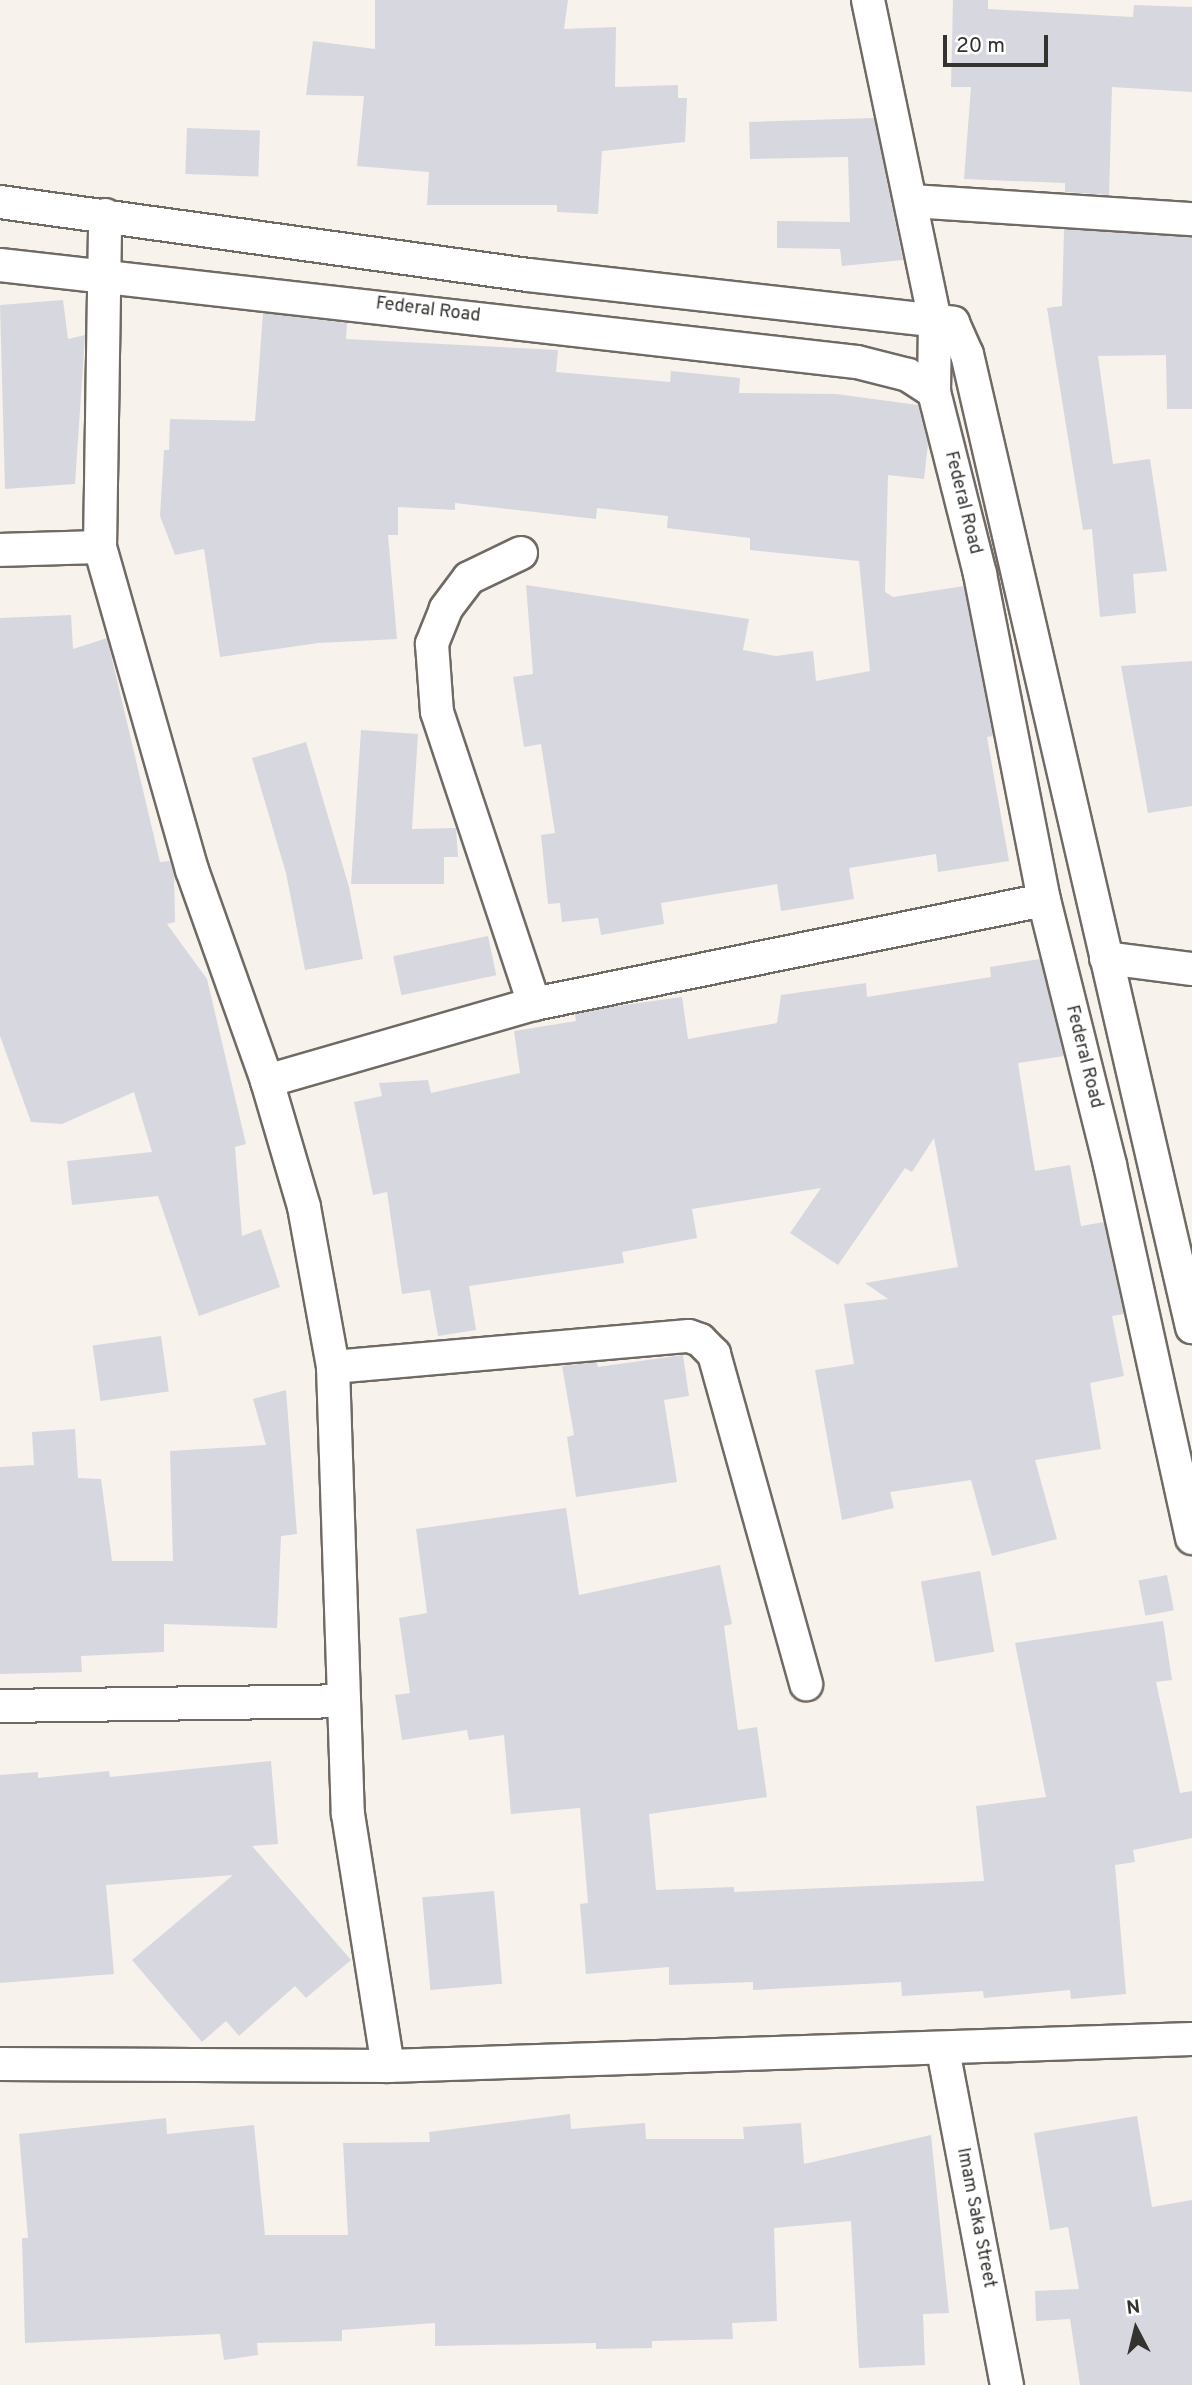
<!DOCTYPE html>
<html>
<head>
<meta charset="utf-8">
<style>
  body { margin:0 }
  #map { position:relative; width:1192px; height:2385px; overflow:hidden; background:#f8f2ec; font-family:Overpass,sans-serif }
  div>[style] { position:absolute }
  .building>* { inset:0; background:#d7d7df; transform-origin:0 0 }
  .roads { filter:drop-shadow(2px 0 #706a65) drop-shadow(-2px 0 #706a65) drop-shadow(0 2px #706a65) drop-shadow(0 -2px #706a65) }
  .street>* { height:32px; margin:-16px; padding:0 16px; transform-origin:16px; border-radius:16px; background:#fff }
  span { translate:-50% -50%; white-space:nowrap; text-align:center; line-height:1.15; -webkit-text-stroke:5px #fff; paint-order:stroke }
  .street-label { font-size:18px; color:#353330 }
  .north { position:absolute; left:1101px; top:2294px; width:70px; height:70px; -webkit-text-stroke:5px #fff; paint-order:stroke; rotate:353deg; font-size:19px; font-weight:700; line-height:28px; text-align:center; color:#353330 }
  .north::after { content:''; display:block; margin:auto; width:24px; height:32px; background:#353330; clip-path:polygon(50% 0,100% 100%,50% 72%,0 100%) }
  .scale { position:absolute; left:943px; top:35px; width:105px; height:32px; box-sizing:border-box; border:4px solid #353330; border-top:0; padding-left:9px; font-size:21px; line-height:24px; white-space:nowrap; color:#353330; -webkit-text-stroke:5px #fff; paint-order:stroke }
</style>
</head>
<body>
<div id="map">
  <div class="building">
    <div style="clip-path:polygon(375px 0,568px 0,564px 29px,616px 27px,615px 87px,678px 85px,678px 98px,687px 98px,685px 142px,602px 151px,598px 214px,557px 212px,557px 205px,427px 205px,429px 172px,357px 166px,364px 96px,306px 95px,313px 41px,375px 49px)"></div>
    <div style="clip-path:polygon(953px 0,988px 0,988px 9px,1133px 17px,1134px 5px,1192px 7px,1192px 92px,1112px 87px,1109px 195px,1065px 192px,1065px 183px,964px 179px,971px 87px,951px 87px)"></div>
    <div style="clip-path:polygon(874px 118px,903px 260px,842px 266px,840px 249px,777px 248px,777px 221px,850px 222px,848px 157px,750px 159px,749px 122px)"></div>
    <div style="left:187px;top:128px;width:73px;height:46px;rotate:2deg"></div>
    <div style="clip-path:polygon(1064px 229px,1192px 237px,1192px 409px,1167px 409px,1166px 355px,1098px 356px,1113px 464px,1150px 459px,1167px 571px,1133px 574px,1136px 613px,1100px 617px,1092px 529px,1083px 530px,1047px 308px,1062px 306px)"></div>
    <div style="clip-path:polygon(63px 300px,68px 339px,85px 335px,75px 484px,5px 489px,0 305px)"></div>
    <div style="clip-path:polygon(263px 313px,347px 323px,346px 339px,558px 350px,556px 372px,670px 382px,671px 371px,740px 378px,739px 393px,836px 394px,918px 405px,928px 444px,924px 479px,888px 475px,885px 592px,893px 597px,964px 586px,993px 736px,987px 737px,1009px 861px,938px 872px,936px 854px,849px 868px,854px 899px,781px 911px,777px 884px,661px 903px,664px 924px,601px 935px,598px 918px,562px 922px,560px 903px,548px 904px,541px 835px,555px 833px,541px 744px,524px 747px,513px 677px,533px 674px,526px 585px,749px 619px,743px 650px,776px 656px,813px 651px,816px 681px,870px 671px,859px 561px,750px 550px,750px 538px,667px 528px,668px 516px,597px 508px,596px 519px,455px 503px,455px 510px,398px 507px,398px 535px,388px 535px,397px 639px,318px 643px,220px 657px,204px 549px,175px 555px,160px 516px,164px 450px,169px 450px,170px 419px,255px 421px)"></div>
    <div style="clip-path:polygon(71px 615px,73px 649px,107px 638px,160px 862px,170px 861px,174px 873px,175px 922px,167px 924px,207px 979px,246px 1144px,235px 1147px,242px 1236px,261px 1229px,280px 1287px,199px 1316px,158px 1196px,72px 1205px,67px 1161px,152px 1152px,134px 1092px,62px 1124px,31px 1122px,0 1036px,0 618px)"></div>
    <div style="clip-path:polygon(1192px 661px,1192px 806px,1148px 813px,1121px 666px)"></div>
    <div style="clip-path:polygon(361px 730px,418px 734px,412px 829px,456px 828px,458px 857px,444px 857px,444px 884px,351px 884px)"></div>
    <div style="clip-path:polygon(306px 742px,349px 887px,363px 959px,305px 970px,286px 873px,252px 758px)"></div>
    <div style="left:488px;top:936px;width:40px;height:97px;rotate:78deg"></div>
    <div style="clip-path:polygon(1040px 959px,1064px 1056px,1018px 1063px,1035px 1171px,1070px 1165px,1081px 1226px,1104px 1222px,1124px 1314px,1112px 1316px,1124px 1376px,1090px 1383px,1101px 1449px,1035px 1460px,1057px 1539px,992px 1556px,971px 1480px,890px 1492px,894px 1508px,842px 1520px,815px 1370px,854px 1364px,844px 1304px,888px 1299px,865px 1283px,958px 1267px,934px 1138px,912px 1172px,905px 1168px,838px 1265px,790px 1233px,821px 1188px,692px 1209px,697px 1238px,622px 1252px,624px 1263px,469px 1286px,476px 1330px,438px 1336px,430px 1290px,402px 1294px,387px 1192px,373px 1195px,354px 1102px,382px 1096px,379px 1083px,428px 1080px,431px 1093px,520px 1073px,514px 1031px,576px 1021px,575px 1014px,609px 1007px,682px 997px,688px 1039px,777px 1023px,781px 995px,866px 983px,867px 997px,991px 977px,990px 967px)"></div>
    <div style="left:161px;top:1336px;width:56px;height:69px;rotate:82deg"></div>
    <div style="clip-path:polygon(683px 1355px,689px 1396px,664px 1400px,677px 1482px,576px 1497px,567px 1437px,574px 1435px,562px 1366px,597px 1362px,598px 1367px)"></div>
    <div style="clip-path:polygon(286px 1390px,297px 1534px,281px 1536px,277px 1628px,164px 1624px,164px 1652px,81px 1656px,82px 1672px,0 1674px,0 1467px,34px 1465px,32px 1432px,75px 1429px,78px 1478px,101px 1479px,112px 1561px,173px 1561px,170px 1451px,266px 1445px,253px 1399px)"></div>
    <div style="clip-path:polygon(566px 1508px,579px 1595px,720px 1565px,732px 1624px,724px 1626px,738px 1730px,757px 1727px,767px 1797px,649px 1814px,656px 1890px,734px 1887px,734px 1892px,984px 1881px,976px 1806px,1046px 1797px,1015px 1643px,1163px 1621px,1172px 1680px,1156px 1682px,1180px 1793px,1192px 1791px,1192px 1838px,1133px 1850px,1135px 1862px,1115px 1865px,1126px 1994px,1071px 1999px,1070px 1990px,984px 1998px,983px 1991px,902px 1996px,901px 1982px,753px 1990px,753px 1982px,669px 1985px,669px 1967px,586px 1974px,580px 1904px,588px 1903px,580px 1808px,511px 1814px,504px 1735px,469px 1740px,467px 1730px,402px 1740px,395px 1695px,410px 1693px,399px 1618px,427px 1613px,416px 1529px)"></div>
    <div style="left:980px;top:1571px;width:82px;height:60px;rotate:80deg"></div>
    <div style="left:1167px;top:1575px;width:36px;height:29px;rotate:79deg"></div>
    <div style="clip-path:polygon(271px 1761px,278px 1844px,252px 1846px,351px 1960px,306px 1998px,295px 1986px,239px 2036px,226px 2021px,202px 2042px,132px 1960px,233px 1875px,106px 1885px,114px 1974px,0 1983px,0 1775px,38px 1772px,38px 1778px,109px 1771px,110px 1777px)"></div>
    <div style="left:494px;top:1891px;width:93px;height:72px;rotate:85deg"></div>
    <div style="clip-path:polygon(570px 2114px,571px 2129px,645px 2123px,646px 2139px,744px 2139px,743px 2127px,801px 2123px,804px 2164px,931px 2135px,949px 2313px,923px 2314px,925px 2365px,859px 2368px,851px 2221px,774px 2228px,777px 2321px,732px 2323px,733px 2339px,652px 2341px,652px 2348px,596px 2349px,596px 2343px,435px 2346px,435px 2323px,342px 2330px,342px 2341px,257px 2343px,258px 2355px,224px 2360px,220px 2334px,25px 2343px,22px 2238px,28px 2238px,19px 2134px,166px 2118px,167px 2134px,254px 2125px,265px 2235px,348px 2235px,343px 2143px,430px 2142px,429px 2132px)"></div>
    <div style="clip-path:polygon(1137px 2116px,1152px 2207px,1192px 2200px,1192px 2385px,1080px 2385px,1070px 2319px,1036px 2321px,1035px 2291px,1079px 2289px,1068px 2227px,1050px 2230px,1034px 2133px)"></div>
  </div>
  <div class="roads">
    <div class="street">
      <div style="left:868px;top:0;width:328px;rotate:78.2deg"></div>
      <div style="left:935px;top:321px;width:71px;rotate:90.8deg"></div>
      <div style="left:934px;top:392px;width:188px;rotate:75.8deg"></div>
      <div style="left:980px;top:574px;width:332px;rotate:78.9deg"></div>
      <div style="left:1044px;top:900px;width:273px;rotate:76deg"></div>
      <div style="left:1110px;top:1165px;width:382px;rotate:77.6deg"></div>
      <div style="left:912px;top:201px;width:281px;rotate:3.7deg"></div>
      <div style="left:0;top:202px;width:533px;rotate:7.87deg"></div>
      <div style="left:528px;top:275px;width:428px;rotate:6.4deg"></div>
      <div style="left:953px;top:323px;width:34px;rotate:66deg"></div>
      <div style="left:967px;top:354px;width:999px;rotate:76.98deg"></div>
      <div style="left:0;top:265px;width:862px;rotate:6.46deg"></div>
      <div style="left:857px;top:362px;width:53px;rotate:14.3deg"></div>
      <div style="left:908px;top:375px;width:31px;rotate:33deg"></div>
      <div style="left:100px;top:547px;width:332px;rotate:-89.1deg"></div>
      <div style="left:0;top:550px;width:100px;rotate:-1.7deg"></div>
      <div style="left:100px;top:547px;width:336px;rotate:74.1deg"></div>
      <div style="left:192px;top:870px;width:224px;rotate:70.4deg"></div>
      <div style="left:267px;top:1081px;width:131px;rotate:73.6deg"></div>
      <div style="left:304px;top:1207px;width:163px;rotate:79.7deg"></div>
      <div style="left:333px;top:1367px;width:447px;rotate:88.1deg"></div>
      <div style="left:348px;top:1814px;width:255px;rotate:81deg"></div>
      <div style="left:521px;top:553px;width:58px;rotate:154.3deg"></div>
      <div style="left:469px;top:578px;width:39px;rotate:127deg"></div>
      <div style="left:446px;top:609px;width:38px;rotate:112deg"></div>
      <div style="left:432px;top:644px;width:68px;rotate:85.8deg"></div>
      <div style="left:437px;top:712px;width:308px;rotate:71.6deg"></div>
      <div style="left:1106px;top:958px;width:87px;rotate:7.3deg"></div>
      <div style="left:267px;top:1081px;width:278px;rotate:-16.1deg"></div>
      <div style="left:534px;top:1004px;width:520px;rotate:-11.53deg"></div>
      <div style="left:333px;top:1367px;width:357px;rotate:-5deg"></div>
      <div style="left:689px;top:1336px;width:12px;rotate:20deg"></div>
      <div style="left:700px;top:1340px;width:20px;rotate:45deg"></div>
      <div style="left:714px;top:1354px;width:343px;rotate:74.4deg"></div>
      <div style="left:0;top:1706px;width:341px;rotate:-0.8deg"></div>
      <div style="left:943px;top:2050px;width:341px;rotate:79.2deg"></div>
      <div style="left:0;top:2064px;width:388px;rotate:0.3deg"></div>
      <div style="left:388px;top:2066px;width:804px;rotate:-1.92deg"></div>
    </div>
  </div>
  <div class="street-label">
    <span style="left:428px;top:311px;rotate:7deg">Federal Road</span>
    <span style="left:962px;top:503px;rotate:76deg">Federal Road</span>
    <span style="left:1083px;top:1057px;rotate:76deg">Federal Road</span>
    <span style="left:975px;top:2218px;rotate:79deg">Imam Saka Street</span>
  </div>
  <div class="north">N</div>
  <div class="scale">20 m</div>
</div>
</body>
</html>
